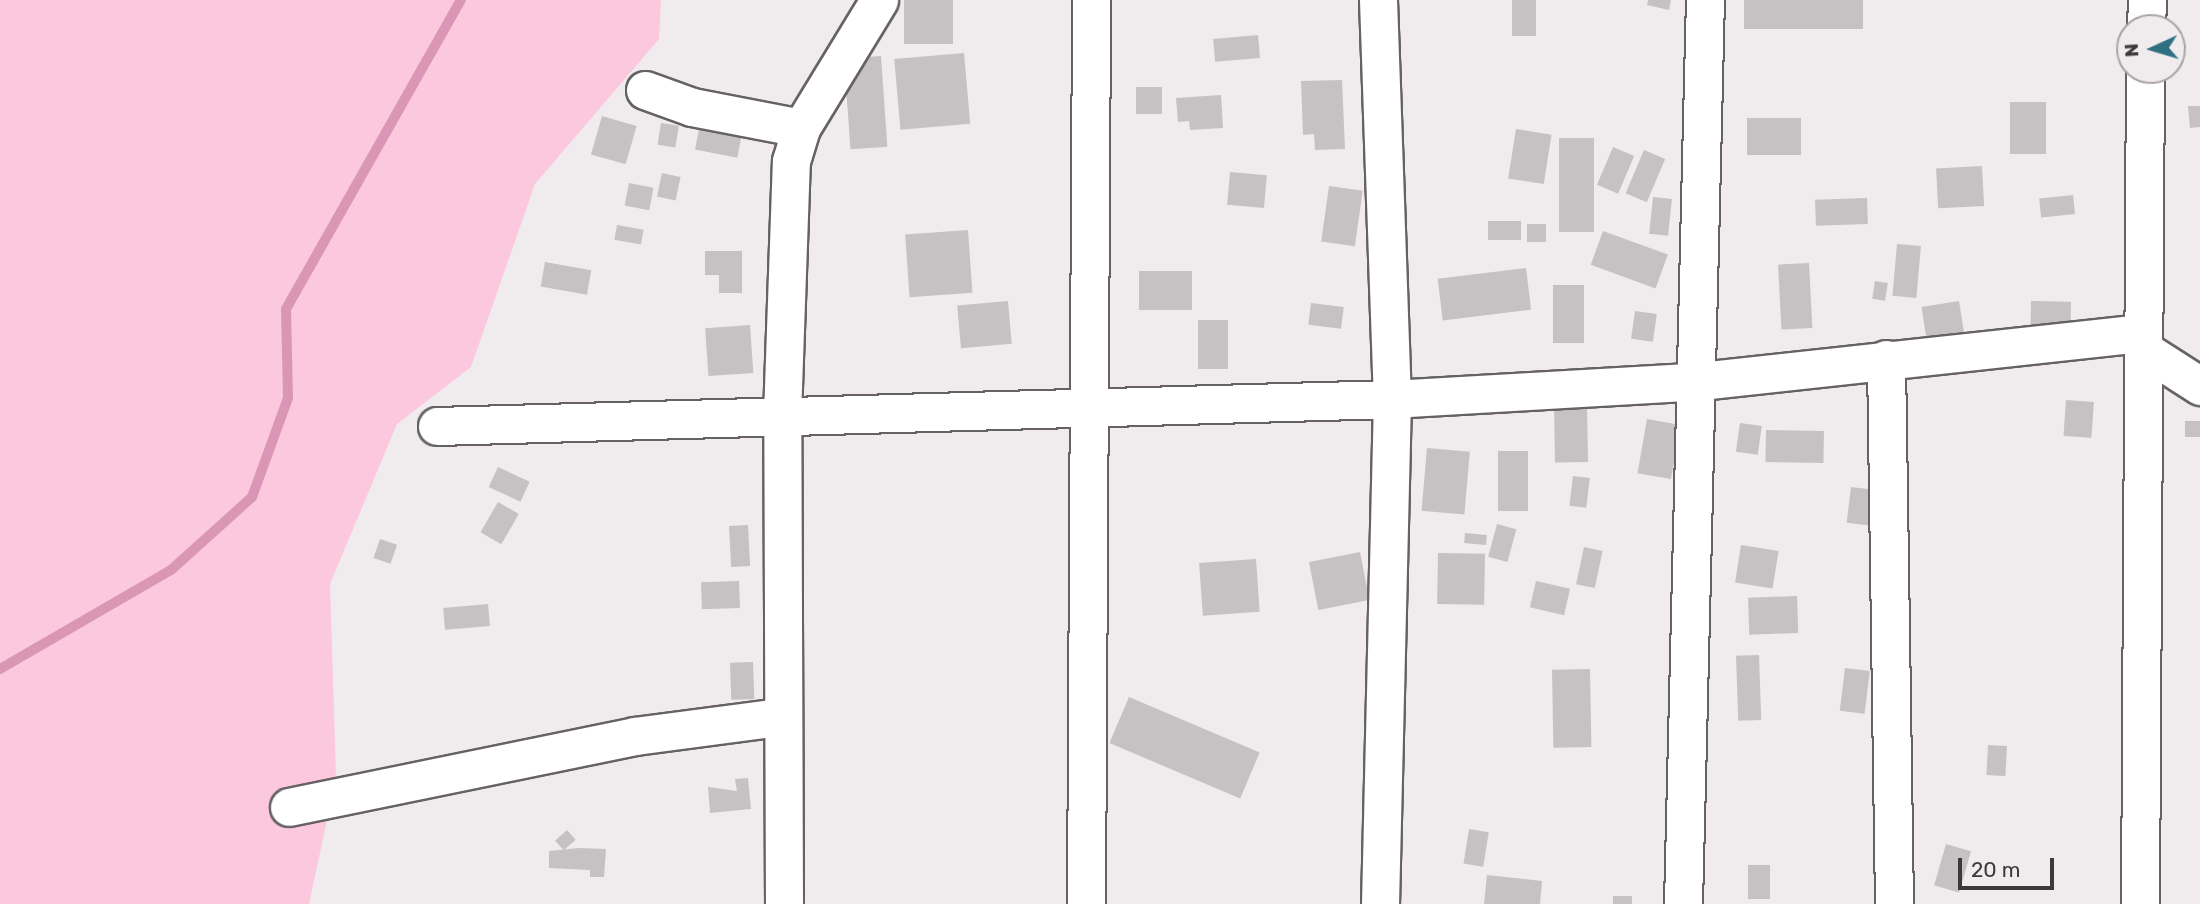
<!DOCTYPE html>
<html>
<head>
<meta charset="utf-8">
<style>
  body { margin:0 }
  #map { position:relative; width:2200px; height:904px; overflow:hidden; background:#f0ebed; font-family:Rubik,sans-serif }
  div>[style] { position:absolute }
  .green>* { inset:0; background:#fcc8de }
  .stream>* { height:10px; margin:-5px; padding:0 5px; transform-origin:5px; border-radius:5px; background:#da97b5 }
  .building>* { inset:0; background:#c6c1c3; transform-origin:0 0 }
  .roads { filter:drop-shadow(2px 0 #666264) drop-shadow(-2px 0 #666264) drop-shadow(0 2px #666264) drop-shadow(0 -2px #666264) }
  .minor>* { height:37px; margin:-18.5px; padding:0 18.5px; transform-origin:18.5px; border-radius:18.5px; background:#fff }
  span { translate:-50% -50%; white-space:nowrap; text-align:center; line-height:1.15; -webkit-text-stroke:7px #f0ebed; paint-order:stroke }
  .north { position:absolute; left:2116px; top:14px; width:70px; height:70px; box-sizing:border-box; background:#f0ebed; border:2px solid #a8a4a5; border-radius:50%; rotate:266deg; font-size:19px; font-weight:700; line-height:28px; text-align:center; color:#3b393a }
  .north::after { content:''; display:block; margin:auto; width:24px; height:32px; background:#2e7082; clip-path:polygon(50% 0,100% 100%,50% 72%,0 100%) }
  .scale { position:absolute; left:1958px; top:858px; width:96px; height:32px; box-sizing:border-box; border:4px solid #3b393a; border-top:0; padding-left:9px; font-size:21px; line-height:24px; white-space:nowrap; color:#3b393a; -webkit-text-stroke:5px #f0ebed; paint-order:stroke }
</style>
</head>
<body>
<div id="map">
  <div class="green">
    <div style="clip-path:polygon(0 0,661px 0,659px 39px,535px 184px,471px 367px,397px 424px,330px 584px,336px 778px,309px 904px,0 904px)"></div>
  </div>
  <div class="stream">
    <div style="left:0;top:669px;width:198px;rotate:-30.1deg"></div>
    <div style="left:171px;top:570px;width:109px;rotate:-42deg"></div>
    <div style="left:252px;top:497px;width:105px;rotate:-70deg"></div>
    <div style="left:288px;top:398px;width:89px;rotate:-91.3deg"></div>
    <div style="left:286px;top:309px;width:355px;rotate:-60.5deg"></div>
  </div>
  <div class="building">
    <div style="left:904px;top:0;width:49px;height:44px"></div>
    <div style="left:1512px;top:0;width:24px;height:36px"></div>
    <div style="clip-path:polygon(1648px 0,1671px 0,1669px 10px,1647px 5px)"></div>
    <div style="left:1744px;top:0;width:119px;height:29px"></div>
    <div style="left:1258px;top:35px;width:23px;height:45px;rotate:85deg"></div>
    <div style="left:964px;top:53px;width:71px;height:70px;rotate:85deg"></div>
    <div style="left:881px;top:56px;width:91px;height:37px;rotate:86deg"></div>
    <div style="clip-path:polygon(1342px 80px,1345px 149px,1315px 150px,1314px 134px,1303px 135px,1301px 81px)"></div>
    <div style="left:1136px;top:87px;width:26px;height:27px"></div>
    <div style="clip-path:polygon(1221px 95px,1223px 128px,1190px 130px,1189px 121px,1178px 122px,1176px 98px)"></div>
    <div style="left:2010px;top:102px;width:36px;height:52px"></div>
    <div style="clip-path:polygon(2188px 106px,2200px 106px,2200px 127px,2190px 128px)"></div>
    <div style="left:602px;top:116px;width:36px;height:40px;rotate:16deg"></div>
    <div style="left:1747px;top:118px;width:54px;height:37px"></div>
    <div style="left:661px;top:123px;width:18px;height:22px;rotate:9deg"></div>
    <div style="left:700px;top:124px;width:43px;height:26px;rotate:11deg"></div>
    <div style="left:1516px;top:129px;width:36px;height:50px;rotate:9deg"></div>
    <div style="left:1559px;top:138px;width:35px;height:94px"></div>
    <div style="left:1613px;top:147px;width:23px;height:41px;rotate:23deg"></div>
    <div style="left:1644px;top:150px;width:23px;height:47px;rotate:23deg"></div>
    <div style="left:1982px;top:166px;width:40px;height:46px;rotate:87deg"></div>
    <div style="left:1230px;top:172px;width:37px;height:33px;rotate:5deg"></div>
    <div style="left:662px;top:173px;width:19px;height:24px;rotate:12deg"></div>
    <div style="left:629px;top:183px;width:25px;height:23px;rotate:11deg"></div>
    <div style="left:1329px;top:186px;width:34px;height:56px;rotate:8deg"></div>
    <div style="left:2073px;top:195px;width:19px;height:34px;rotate:84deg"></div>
    <div style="left:1653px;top:197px;width:19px;height:37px;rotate:6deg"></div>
    <div style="left:1867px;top:198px;width:26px;height:52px;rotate:88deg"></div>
    <div style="left:1488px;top:221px;width:33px;height:19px"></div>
    <div style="left:1527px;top:224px;width:19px;height:18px"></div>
    <div style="left:617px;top:225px;width:27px;height:15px;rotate:10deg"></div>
    <div style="left:968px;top:230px;width:63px;height:63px;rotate:86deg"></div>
    <div style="left:1603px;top:231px;width:69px;height:36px;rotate:20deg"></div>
    <div style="left:1897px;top:244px;width:24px;height:52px;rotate:5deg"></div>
    <div style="clip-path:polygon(705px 251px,742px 251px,742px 293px,719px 293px,719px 275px,705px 275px)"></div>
    <div style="left:545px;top:262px;width:47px;height:25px;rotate:10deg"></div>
    <div style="left:1809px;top:263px;width:65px;height:31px;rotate:87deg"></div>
    <div style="left:1526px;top:268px;width:42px;height:89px;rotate:83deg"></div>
    <div style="left:1192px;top:271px;width:39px;height:53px;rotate:90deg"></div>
    <div style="left:1875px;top:281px;width:13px;height:18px;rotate:9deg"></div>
    <div style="left:1553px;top:285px;width:31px;height:58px"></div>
    <div style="left:1008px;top:301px;width:43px;height:51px;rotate:85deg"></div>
    <div style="left:1959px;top:301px;width:32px;height:38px;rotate:81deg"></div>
    <div style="left:2031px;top:301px;width:40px;height:27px;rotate:1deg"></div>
    <div style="left:1311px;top:303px;width:33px;height:22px;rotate:7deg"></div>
    <div style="left:1635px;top:311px;width:22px;height:28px;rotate:8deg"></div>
    <div style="left:1198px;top:320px;width:30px;height:49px"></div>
    <div style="left:750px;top:325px;width:48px;height:45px;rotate:86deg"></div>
    <div style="left:2066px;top:400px;width:28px;height:36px;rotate:4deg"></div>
    <div style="left:1587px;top:404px;width:58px;height:33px;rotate:89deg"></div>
    <div style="left:1647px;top:419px;width:34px;height:55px;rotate:10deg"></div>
    <div style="left:2185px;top:421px;width:15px;height:16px"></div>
    <div style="left:1740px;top:423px;width:22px;height:29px;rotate:8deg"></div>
    <div style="left:1766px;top:430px;width:58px;height:32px;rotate:1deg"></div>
    <div style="left:1427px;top:448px;width:43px;height:63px;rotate:5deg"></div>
    <div style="left:1498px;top:451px;width:30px;height:60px"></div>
    <div style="left:498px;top:467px;width:35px;height:22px;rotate:25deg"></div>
    <div style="left:1573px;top:476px;width:17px;height:30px;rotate:7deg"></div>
    <div style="left:1851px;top:487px;width:25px;height:36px;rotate:7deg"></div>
    <div style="left:498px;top:502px;width:24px;height:35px;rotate:30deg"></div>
    <div style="left:1497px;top:524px;width:20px;height:34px;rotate:15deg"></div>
    <div style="left:748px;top:525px;width:41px;height:19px;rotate:87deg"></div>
    <div style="left:1465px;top:533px;width:22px;height:10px;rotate:5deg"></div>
    <div style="left:380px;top:539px;width:18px;height:20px;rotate:19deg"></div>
    <div style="left:1741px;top:545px;width:38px;height:38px;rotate:9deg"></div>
    <div style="left:1584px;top:547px;width:19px;height:38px;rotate:12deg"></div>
    <div style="left:1360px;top:552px;width:49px;height:52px;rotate:79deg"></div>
    <div style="left:1438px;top:553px;width:47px;height:51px;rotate:1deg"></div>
    <div style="left:1256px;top:559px;width:53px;height:57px;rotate:86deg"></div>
    <div style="left:739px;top:581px;width:27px;height:38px;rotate:88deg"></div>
    <div style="left:1536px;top:581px;width:35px;height:27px;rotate:13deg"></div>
    <div style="left:1797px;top:596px;width:37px;height:49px;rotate:88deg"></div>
    <div style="left:488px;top:604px;width:22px;height:45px;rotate:85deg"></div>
    <div style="left:1759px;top:655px;width:65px;height:23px;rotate:88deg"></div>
    <div style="left:753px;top:662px;width:37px;height:23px;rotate:88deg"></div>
    <div style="left:1845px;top:668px;width:25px;height:43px;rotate:7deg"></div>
    <div style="left:1590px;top:669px;width:78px;height:38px;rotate:89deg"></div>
    <div style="left:1129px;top:697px;width:142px;height:50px;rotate:23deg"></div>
    <div style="left:1988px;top:745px;width:19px;height:30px;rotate:3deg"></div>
    <div style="clip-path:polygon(748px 778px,751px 809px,710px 813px,708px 787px,737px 791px,735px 779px)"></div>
    <div style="left:1469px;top:829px;width:20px;height:35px;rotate:9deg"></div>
    <div style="left:567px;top:830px;width:13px;height:16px;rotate:48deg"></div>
    <div style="left:1946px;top:844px;width:26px;height:43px;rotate:16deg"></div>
    <div style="clip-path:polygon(579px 848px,606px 849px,604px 877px,590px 877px,590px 870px,549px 868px,549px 851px)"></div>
    <div style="left:1748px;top:865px;width:22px;height:34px"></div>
    <div style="clip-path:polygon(1487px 875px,1542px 881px,1540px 904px,1484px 904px)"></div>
    <div style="left:1613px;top:896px;width:19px;height:8px"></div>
  </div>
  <div class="roads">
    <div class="minor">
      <div style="left:1378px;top:0;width:399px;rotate:88deg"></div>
      <div style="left:1392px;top:399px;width:505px;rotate:91.36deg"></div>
      <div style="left:2146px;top:28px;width:28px;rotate:-88deg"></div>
      <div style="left:645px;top:90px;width:50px;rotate:19.9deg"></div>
      <div style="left:692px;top:107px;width:111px;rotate:10.9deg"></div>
      <div style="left:2144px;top:350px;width:67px;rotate:32.7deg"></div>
      <div style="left:1886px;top:359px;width:545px;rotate:89.16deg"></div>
      <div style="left:437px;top:426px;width:955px;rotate:-1.62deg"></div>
      <div style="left:1392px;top:399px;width:309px;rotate:-3.3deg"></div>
      <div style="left:1700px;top:381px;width:445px;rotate:-6.2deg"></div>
      <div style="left:289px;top:807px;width:353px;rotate:-11.6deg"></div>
      <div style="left:635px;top:736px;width:146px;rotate:-7.5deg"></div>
      <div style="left:784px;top:904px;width:488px;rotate:-90.2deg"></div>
      <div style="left:782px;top:416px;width:255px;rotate:-88deg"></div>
      <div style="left:791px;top:161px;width:34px;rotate:-73deg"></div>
      <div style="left:801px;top:128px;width:150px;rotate:-58.6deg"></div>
      <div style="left:1086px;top:904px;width:904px;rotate:-89.68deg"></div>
      <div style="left:1683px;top:904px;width:904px;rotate:-88.61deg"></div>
      <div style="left:2140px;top:904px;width:834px;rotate:-89.66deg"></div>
    </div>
  </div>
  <div class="north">N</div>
  <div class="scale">20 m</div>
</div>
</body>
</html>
